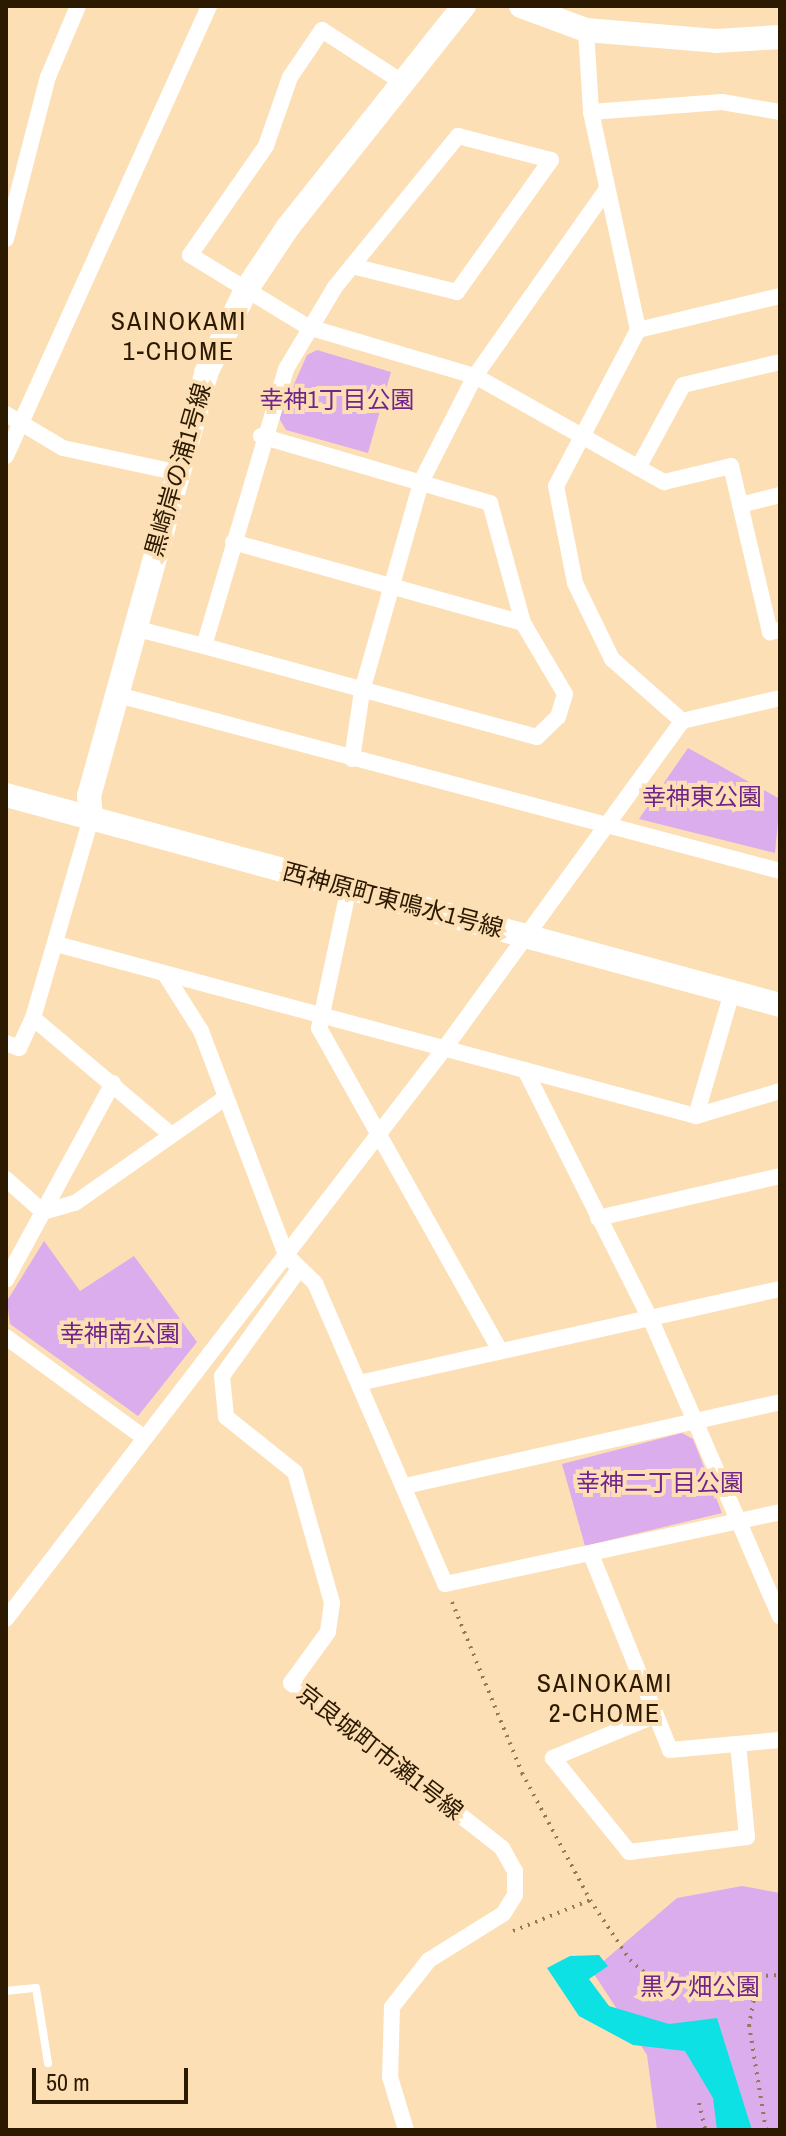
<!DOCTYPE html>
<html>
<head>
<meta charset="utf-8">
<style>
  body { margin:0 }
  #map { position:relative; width:786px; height:2136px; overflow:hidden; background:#fddfb5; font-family:"Archivo Narrow","Noto Sans JP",sans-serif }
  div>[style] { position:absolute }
  .green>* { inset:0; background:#dbaded }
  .water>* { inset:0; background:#0ee1e3 }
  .path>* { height:4px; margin-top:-2px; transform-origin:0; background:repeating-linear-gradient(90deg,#917a58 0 2px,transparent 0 8px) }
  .lane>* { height:8px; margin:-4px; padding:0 4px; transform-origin:4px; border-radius:4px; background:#fff }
  .street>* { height:16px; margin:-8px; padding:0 8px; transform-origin:8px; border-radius:8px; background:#fff }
  .secondary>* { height:24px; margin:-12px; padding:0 12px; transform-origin:12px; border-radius:12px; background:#fff }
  span { translate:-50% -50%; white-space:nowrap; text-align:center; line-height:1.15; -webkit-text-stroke:8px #fddfb5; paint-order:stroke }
  .park-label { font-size:24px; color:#71248c }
  .street-label { font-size:24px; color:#2b1900 }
  .neighbourhood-label { font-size:26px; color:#2b1900; letter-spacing:2px }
  .frame { position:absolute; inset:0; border:8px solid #2b1900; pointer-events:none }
  .scale { position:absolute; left:32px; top:2068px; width:156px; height:36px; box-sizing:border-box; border:4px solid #2b1900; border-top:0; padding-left:10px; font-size:24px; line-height:28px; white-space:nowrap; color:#2b1900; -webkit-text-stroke:6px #fddfb5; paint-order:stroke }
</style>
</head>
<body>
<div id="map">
  <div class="green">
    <div style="clip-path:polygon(317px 350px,391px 372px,368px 453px,286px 430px,279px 418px,307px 355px)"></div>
    <div style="clip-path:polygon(688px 748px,780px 799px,775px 853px,639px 819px)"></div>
    <div style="clip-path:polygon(44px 1241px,80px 1291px,134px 1256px,197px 1342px,138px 1416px,10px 1324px,7px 1301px)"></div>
    <div style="clip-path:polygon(682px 1433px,693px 1439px,722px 1513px,585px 1546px,562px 1464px)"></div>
    <div style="clip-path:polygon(742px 1886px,780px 1893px,780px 2130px,657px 2130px,647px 2055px,592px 1971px,677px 1898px)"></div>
  </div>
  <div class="water">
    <div style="clip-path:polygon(599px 1955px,608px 1966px,589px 1979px,609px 2006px,669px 2024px,717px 2018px,752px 2130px,717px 2130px,713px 2098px,685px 2051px,633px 2045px,579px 2016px,547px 1968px,570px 1956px)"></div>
  </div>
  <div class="path">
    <div style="left:452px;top:1602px;width:185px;rotate:67.7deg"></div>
    <div style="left:522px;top:1773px;width:144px;rotate:61.8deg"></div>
    <div style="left:513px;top:1931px;width:83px;rotate:-21.9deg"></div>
    <div style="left:590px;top:1900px;width:72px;rotate:56.3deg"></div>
    <div style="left:630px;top:1960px;width:32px;rotate:41deg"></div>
    <div style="left:654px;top:1981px;width:126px;rotate:-2.7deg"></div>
    <div style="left:758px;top:1977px;width:49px;rotate:100.6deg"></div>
    <div style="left:749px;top:2025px;width:106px;rotate:80.8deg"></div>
    <div style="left:699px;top:2103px;width:28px;rotate:77deg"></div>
  </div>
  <div class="lane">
    <div style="left:6px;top:1991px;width:30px;rotate:-6deg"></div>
    <div style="left:36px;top:1988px;width:76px;rotate:80.9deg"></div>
  </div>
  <div class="street">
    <div style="left:586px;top:30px;width:82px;rotate:86.5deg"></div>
    <div style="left:591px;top:112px;width:223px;rotate:77.8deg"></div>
    <div style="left:638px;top:330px;width:176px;rotate:117.7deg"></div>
    <div style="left:556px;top:486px;width:99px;rotate:78.9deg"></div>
    <div style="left:575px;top:583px;width:85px;rotate:64deg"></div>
    <div style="left:612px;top:659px;width:94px;rotate:41.5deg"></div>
    <div style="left:682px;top:721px;width:101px;rotate:-13.2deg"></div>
    <div style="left:405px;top:84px;width:99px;rotate:-147deg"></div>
    <div style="left:322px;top:30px;width:57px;rotate:124.2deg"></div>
    <div style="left:290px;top:77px;width:73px;rotate:109.2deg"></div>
    <div style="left:266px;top:146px;width:133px;rotate:124.9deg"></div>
    <div style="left:190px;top:255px;width:138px;rotate:31.4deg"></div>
    <div style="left:308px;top:327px;width:174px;rotate:16.4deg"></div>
    <div style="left:475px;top:376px;width:217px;rotate:29.3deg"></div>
    <div style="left:664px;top:482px;width:69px;rotate:-13.4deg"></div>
    <div style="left:731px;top:466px;width:171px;rotate:76.8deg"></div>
    <div style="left:770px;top:632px;width:10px;rotate:-11deg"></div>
    <div style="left:591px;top:112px;width:131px;rotate:-4.4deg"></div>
    <div style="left:722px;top:102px;width:59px;rotate:9.8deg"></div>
    <div style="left:6px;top:239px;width:167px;rotate:-75.5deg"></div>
    <div style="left:48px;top:77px;width:77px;rotate:-67.1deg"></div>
    <div style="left:638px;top:330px;width:146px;rotate:-13.5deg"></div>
    <div style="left:6px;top:414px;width:66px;rotate:30.8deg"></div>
    <div style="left:63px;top:448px;width:115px;rotate:12.1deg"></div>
    <div style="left:261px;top:436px;width:239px;rotate:16.3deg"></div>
    <div style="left:490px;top:503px;width:124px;rotate:74.6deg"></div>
    <div style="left:6px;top:456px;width:494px;rotate:-65.7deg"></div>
    <div style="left:638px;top:468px;width:94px;rotate:-61.5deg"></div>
    <div style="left:683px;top:385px;width:100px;rotate:-13.3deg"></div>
    <div style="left:740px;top:505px;width:41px;rotate:-14deg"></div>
    <div style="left:134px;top:628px;width:72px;rotate:14.4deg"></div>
    <div style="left:204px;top:646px;width:289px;rotate:-73.5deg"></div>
    <div style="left:286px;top:369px;width:96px;rotate:-59.1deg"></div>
    <div style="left:335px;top:287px;width:27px;rotate:-51deg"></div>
    <div style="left:352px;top:266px;width:168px;rotate:-50.8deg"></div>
    <div style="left:458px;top:136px;width:96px;rotate:14.5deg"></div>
    <div style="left:551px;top:160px;width:162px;rotate:125.5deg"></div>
    <div style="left:457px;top:292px;width:108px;rotate:-166.1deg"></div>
    <div style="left:204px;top:646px;width:345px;rotate:15.3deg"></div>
    <div style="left:537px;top:737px;width:29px;rotate:-44deg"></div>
    <div style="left:558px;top:717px;width:24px;rotate:-73deg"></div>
    <div style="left:565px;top:694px;width:82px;rotate:-120.6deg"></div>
    <div style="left:523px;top:623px;width:301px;rotate:-164.4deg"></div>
    <div style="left:118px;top:695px;width:685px;rotate:14.89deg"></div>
    <div style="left:352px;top:759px;width:69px;rotate:-81.6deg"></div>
    <div style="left:362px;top:691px;width:217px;rotate:-74.2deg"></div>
    <div style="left:421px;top:482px;width:119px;rotate:-63deg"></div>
    <div style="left:475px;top:376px;width:229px;rotate:-54.8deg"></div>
    <div style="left:349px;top:887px;width:144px;rotate:102deg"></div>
    <div style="left:319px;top:1028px;width:370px;rotate:60.7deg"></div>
    <div style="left:60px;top:945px;width:659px;rotate:15.05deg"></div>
    <div style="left:696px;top:1116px;width:88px;rotate:-16.6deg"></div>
    <div style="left:165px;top:974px;width:67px;rotate:57.7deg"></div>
    <div style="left:201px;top:1031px;width:240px;rotate:69.2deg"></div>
    <div style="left:286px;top:1255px;width:40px;rotate:44deg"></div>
    <div style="left:315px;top:1283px;width:328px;rotate:66.6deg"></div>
    <div style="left:445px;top:1584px;width:343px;rotate:-12.1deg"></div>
    <div style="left:33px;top:1018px;width:178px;rotate:40.2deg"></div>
    <div style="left:6px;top:1043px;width:14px;rotate:21deg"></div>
    <div style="left:19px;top:1048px;width:33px;rotate:-65deg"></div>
    <div style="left:33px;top:1018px;width:208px;rotate:-73.8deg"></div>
    <div style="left:525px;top:1070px;width:280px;rotate:63.3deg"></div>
    <div style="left:651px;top:1320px;width:323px;rotate:66.5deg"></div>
    <div style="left:113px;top:1083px;width:147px;rotate:118.5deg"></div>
    <div style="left:43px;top:1212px;width:33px;rotate:-16deg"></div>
    <div style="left:75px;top:1203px;width:183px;rotate:-35deg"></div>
    <div style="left:696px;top:1116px;width:129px;rotate:-73.8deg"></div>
    <div style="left:6px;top:1179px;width:50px;rotate:41.7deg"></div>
    <div style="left:43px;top:1212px;width:77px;rotate:118.6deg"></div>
    <div style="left:598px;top:1218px;width:187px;rotate:-13deg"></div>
    <div style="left:297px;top:1272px;width:128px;rotate:125.8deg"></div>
    <div style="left:222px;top:1376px;width:41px;rotate:84.4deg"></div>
    <div style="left:226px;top:1417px;width:88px;rotate:38.6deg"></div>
    <div style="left:295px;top:1472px;width:136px;rotate:74.2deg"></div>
    <div style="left:332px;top:1603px;width:29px;rotate:98deg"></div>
    <div style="left:328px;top:1632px;width:63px;rotate:126deg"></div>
    <div style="left:291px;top:1683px;width:268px;rotate:38deg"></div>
    <div style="left:502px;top:1848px;width:26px;rotate:61deg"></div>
    <div style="left:515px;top:1871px;width:24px;rotate:90deg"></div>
    <div style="left:515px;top:1895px;width:22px;rotate:122deg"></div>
    <div style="left:503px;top:1914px;width:87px;rotate:148.1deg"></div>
    <div style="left:429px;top:1960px;width:60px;rotate:128.2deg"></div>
    <div style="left:392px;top:2007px;width:70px;rotate:91.6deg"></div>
    <div style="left:390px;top:2077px;width:55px;rotate:73.2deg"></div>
    <div style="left:6px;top:1337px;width:168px;rotate:36.1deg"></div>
    <div style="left:359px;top:1383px;width:431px;rotate:-12.6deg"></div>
    <div style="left:405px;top:1486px;width:384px;rotate:-12.6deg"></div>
    <div style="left:592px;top:1557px;width:208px;rotate:68deg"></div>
    <div style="left:670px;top:1750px;width:110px;rotate:-5.2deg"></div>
    <div style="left:6px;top:1619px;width:719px;rotate:-52.46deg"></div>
    <div style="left:444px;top:1049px;width:405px;rotate:-54deg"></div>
    <div style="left:656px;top:1715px;width:112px;rotate:157.3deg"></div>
    <div style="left:553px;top:1758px;width:121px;rotate:51deg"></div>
    <div style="left:629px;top:1852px;width:119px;rotate:-7.2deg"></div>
    <div style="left:747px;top:1837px;width:93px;rotate:-95.5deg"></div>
  </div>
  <div class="secondary">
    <div style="left:521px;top:6px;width:69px;rotate:20.3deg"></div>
    <div style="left:586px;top:30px;width:130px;rotate:4.8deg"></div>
    <div style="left:716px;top:41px;width:64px;rotate:-3.6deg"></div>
    <div style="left:6px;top:795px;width:802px;rotate:15.18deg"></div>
    <div style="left:91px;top:818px;width:22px;rotate:-95deg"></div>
    <div style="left:89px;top:796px;width:439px;rotate:-74.5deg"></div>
    <div style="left:206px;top:373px;width:92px;rotate:-64.3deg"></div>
    <div style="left:246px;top:290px;width:76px;rotate:-56.3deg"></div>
    <div style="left:288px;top:227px;width:283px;rotate:-51.5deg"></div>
  </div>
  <div class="park-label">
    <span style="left:337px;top:400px">幸神1丁目公園</span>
    <span style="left:702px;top:797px">幸神東公園</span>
    <span style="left:120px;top:1334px">幸神南公園</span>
    <span style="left:660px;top:1483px">幸神二丁目公園</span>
    <span style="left:700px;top:1987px">黒ケ畑公園</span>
  </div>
  <div class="street-label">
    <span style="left:178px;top:470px;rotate:-74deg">黒崎岸の浦1号線</span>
    <span style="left:393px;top:900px;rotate:15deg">西神原町東鳴水1号線</span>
    <span style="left:380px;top:1752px;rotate:38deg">京良城町市瀬1号線</span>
  </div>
  <div class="neighbourhood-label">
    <span style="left:179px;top:336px">SAINOKAMI<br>1-CHOME</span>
    <span style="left:605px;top:1698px">SAINOKAMI<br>2-CHOME</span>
  </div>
  <div class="frame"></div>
  <div class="scale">50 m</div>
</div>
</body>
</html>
